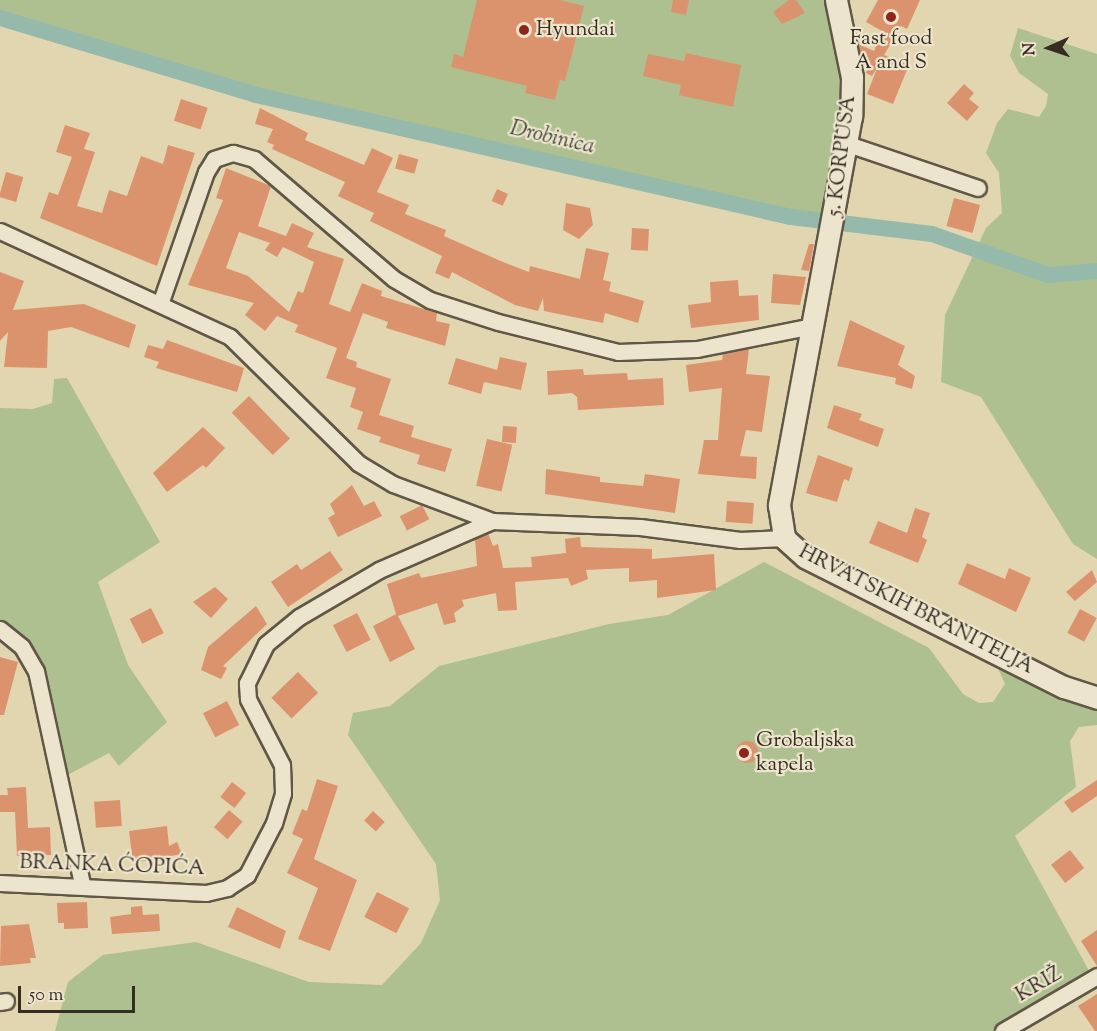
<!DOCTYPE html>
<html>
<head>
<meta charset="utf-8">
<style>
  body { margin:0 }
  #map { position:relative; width:1097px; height:1031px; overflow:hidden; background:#e2d6b1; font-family:"Sorts Mill Goudy",serif }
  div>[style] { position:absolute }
  .green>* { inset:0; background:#aebf90 }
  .canal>* { height:16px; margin:-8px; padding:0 8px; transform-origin:8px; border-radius:8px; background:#95b9ab }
  .building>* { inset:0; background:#db936d; transform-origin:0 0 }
  .round { border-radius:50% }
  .roads { filter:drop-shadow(2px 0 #605746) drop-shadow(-2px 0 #605746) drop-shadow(0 2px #605746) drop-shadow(0 -2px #605746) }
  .street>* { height:15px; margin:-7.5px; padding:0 7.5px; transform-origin:7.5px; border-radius:7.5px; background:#ece4cc }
  .secondary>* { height:21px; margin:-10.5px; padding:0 10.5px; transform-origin:10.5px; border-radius:10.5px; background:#ece4cc }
  .dots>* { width:16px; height:16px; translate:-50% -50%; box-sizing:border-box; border:3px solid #ece4cc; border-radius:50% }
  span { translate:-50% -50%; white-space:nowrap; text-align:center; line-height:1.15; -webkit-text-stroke:4.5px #ece4cc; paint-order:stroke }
  .poi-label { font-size:21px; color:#352d22 }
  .left { translate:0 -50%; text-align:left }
  .street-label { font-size:21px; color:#352d22 }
  .water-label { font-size:22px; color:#48493d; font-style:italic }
  .north { position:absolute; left:1019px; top:18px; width:60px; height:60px; -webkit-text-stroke:4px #ece4cc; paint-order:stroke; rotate:267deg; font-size:16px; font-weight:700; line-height:24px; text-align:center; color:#352d22 }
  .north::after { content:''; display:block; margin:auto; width:21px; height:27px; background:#352d22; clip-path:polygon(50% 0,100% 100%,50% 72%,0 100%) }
  .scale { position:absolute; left:18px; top:986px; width:117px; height:27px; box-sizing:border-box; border:3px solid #352d22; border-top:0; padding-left:8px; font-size:18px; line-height:21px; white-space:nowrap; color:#352d22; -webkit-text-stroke:4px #ece4cc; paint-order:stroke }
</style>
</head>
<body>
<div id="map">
  <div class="green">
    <div style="clip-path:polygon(0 0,836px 0,845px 38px,840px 222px,791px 217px,256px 95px,0 18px)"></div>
    <div style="clip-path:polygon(1018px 28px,1097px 54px,1097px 559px,1073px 544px,981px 397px,941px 382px,945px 315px,986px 228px,1002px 213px,999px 173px,986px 153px,997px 123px,1008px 109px,1039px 117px,1046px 106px,1048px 94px,1019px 73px,1010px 56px)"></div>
    <div style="clip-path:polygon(67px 378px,160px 542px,98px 582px,128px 665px,167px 722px,119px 766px,109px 753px,58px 780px,36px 671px,0 629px,0 408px,33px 409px,52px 403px,54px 379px)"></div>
    <div style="clip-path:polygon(764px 562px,929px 648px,963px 694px,979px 703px,993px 702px,1005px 684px,989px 648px,1097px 698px,1097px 725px,1079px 727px,1070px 741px,1076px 787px,1015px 836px,1093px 978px,1004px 1031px,55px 1031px,68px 982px,103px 955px,145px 949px,196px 942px,309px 982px,382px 985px,421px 943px,440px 900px,436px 864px,348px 735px,353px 713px,390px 706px,439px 666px,609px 624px,668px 615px)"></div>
  </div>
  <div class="canal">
    <div style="left:0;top:18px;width:267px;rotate:16.7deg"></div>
    <div style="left:256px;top:95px;width:549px;rotate:12.85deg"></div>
    <div style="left:791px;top:217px;width:142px;rotate:6.9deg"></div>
    <div style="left:932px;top:234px;width:123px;rotate:19.5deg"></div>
    <div style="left:1048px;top:275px;width:49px;rotate:-4.7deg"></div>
  </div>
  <div class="building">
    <div style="clip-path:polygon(477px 0,560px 0,584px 6px,565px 81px,560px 80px,555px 100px,525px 93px,527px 86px,451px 67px,454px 54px,463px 57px)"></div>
    <div style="clip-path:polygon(673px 0,689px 0,686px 15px,671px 12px)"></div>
    <div style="clip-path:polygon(789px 0,796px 0,805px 13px,782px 24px,773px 12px)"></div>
    <div style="clip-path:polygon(878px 0,920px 0,907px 29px,901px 26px,884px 55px,909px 65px,893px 104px,867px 94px,878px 66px,872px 76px,866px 73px,870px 61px,861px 58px,858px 44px,874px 51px,882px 31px,866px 22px)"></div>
    <div style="clip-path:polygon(686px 53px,741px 65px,733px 107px,679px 95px,681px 85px,643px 76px,648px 54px,684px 61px)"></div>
    <div style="clip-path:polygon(964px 84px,974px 93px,969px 99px,979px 107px,967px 121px,947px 103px)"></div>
    <div style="left:181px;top:99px;width:28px;height:23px;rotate:18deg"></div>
    <div style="clip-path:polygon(260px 108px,308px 133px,305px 140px,364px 165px,372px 148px,393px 158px,377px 192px,409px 205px,405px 214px,446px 230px,444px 236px,503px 262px,529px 272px,530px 266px,580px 279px,586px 248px,609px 253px,603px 280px,611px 282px,609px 291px,644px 301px,638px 323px,605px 313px,603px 323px,544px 311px,543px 298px,538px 311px,515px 305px,452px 272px,449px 279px,435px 273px,442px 256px,370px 221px,374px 213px,338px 196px,345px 182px,272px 149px,274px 145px,267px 142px,273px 129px,255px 124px)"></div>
    <div style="clip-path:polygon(65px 125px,90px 133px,84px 149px,95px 152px,77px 206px,102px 213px,109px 190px,127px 196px,141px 156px,163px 164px,168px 145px,195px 153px,157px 266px,40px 218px,49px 192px,58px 195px,72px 157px,56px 152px)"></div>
    <div style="left:399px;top:154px;width:20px;height:15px;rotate:15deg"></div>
    <div style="clip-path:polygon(evenodd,226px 168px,271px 186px,258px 226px,286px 236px,292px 223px,314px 233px,307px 247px,344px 259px,329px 304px,350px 312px,362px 283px,382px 291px,381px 296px,437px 313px,436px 321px,450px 324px,445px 346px,386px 328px,388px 322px,363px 313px,346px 358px,357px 362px,356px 367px,391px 379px,379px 415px,414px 426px,411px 437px,452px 449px,445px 472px,417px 464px,420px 455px,379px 442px,381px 437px,357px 429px,363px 412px,350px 407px,356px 388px,326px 378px,337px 348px,295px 332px,298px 325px,277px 316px,265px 331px,245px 315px,254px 303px,188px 285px,223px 200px,216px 198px,226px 168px,239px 232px,270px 243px,265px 250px,277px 257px,283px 247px,314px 262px,303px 293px,298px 291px,289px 312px,248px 276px,226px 268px,239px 232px)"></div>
    <div style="left:6px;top:172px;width:18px;height:26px;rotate:16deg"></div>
    <div style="left:497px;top:189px;width:12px;height:13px;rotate:24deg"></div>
    <div style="left:954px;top:198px;width:27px;height:29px;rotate:15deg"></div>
    <div style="clip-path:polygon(566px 203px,590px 208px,593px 225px,579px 239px,563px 230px)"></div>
    <div style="left:632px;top:228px;width:17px;height:22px;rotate:3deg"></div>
    <div style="clip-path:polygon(809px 244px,814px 244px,809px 271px,801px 270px)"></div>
    <div style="clip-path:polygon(0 272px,24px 281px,13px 310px,84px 304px,136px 325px,129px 348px,71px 327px,48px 331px,47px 368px,4px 367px,8px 332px,0 341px)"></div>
    <div style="clip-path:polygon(773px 274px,806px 277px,800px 305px,771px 303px)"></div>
    <div style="clip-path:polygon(738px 280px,739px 296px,758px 295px,759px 320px,691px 328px,688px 305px,711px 302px,710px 282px)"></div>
    <div style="clip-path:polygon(850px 320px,905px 346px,898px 365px,915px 376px,912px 389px,895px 384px,896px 378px,837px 366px)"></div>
    <div style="clip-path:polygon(167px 340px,244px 368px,237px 392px,156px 368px,159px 362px,144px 357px,148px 345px,163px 349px)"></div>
    <div style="clip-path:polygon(749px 349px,746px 374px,770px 376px,762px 432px,746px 430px,740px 456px,757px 457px,756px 479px,698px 474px,704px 440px,718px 440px,722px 388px,689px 392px,686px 365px,722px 360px,723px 354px)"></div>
    <div style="clip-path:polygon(500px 357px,527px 363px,521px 390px,484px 382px,481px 394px,448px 384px,456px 358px,497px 370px)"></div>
    <div style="clip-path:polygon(583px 369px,584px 375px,627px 373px,628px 380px,663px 378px,664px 405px,578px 410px,577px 397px,572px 393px,548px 395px,547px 371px)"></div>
    <div style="left:249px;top:396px;width:59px;height:24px;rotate:46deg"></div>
    <div style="clip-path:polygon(834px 405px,862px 414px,859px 420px,884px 429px,878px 447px,827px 428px)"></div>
    <div style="left:503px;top:426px;width:14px;height:16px;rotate:4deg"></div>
    <div style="clip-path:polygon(203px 427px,225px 448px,206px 468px,203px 465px,167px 492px,153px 473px)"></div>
    <div style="left:487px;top:439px;width:26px;height:48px;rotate:13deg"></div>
    <div style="clip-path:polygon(818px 455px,853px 468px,849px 481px,844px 479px,837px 502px,806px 493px)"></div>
    <div style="clip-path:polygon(546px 469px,600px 477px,600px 482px,643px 486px,645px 474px,680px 479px,675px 513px,545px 494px)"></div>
    <div style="clip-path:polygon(352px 485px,364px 506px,374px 501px,382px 516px,338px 537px,328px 518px,335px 514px,330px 504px)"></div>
    <div style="left:727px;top:501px;width:27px;height:21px;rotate:4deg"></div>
    <div style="left:422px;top:505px;width:16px;height:25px;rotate:63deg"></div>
    <div style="clip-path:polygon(915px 508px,930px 513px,922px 537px,927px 540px,918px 563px,869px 543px,878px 521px,907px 533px)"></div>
    <div style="clip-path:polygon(488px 533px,493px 546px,498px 544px,503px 568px,532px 567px,531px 557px,566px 553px,565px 539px,580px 537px,581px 547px,652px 549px,652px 559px,714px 554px,716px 590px,657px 598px,657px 580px,629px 582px,629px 568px,586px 570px,588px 579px,571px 586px,568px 578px,515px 582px,517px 610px,498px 611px,496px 593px,462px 600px,464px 606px,454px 613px,456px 622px,444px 625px,437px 603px,398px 616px,415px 649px,390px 662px,373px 626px,396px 614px,387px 584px,419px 573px,421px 578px,477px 566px,475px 539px)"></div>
    <div style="clip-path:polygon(330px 551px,343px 570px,288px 607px,271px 582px,297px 564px,301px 570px)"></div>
    <div style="clip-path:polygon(967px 563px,1005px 579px,1009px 568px,1031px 578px,1016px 612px,958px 584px)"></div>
    <div style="clip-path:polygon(1092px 570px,1097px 582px,1075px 601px,1066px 592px)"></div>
    <div style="clip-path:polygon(215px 587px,228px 599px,211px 618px,193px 602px)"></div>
    <div style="clip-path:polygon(256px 606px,267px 624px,223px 666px,227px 668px,221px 679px,201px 670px,208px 647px)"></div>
    <div style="left:151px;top:608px;width:28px;height:24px;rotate:63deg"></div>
    <div style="left:1080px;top:609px;width:19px;height:27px;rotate:28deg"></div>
    <div style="left:357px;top:613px;width:30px;height:27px;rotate:63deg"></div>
    <div style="clip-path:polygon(0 657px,18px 662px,4px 715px,0 715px)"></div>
    <div style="left:298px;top:672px;width:29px;height:37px;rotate:46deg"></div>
    <div style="left:227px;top:701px;width:27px;height:27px;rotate:63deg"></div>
    <div class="round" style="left:736px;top:741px;width:22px;height:22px"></div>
    <div style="clip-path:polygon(317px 779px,338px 786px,314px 859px,357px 880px,330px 951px,298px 939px,318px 888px,287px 873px,303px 839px,292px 834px,302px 809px,307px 811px)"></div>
    <div style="clip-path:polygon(1097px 780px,1097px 796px,1072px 813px,1064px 802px)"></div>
    <div style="left:232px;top:782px;width:18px;height:19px;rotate:38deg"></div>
    <div style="clip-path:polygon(26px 787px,28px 828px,50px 827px,51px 855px,17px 856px,15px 812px,0 812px,0 795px,8px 795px,7px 788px)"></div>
    <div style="left:120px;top:800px;width:26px;height:26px;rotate:86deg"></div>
    <div style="left:229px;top:810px;width:18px;height:23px;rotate:41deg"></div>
    <div style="left:373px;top:811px;width:16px;height:13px;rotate:43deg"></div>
    <div style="clip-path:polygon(167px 826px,169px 846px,177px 842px,182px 854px,133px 863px,129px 831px)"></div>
    <div style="left:1070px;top:850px;width:23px;height:24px;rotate:52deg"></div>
    <div style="left:377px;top:892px;width:36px;height:28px;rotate:27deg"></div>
    <div style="clip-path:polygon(87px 902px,88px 928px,64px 929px,64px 923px,58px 923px,57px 903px)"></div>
    <div style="clip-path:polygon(142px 906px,143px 915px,159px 914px,160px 931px,112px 934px,110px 917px,131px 914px,131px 907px)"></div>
    <div style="clip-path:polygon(237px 907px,286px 931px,280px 949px,228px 927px)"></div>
    <div style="clip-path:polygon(29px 924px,36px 958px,30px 958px,31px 963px,0 966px,1px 926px)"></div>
    <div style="clip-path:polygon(1097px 930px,1097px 966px,1081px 941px)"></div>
    <div style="clip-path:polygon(1097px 994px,1097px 1031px,1095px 1031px,1078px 1006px)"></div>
  </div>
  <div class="roads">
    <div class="street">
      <div style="left:848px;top:144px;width:137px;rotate:18.7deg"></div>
      <div style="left:0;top:231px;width:253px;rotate:24.7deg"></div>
      <div style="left:230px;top:337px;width:180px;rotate:44.5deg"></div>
      <div style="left:358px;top:463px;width:41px;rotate:31deg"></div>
      <div style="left:393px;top:484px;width:106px;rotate:20.5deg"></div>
      <div style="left:492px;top:521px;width:148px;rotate:2.3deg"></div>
      <div style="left:640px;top:527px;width:101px;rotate:7.4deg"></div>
      <div style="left:740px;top:540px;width:44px;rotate:-2.6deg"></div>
      <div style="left:160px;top:304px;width:140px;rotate:-70.8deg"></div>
      <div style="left:206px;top:172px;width:15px;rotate:-58deg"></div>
      <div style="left:214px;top:159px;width:20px;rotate:-18deg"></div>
      <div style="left:233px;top:153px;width:22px;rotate:16deg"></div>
      <div style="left:254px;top:159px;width:184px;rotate:40.6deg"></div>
      <div style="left:394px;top:279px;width:42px;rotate:30.3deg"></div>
      <div style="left:430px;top:300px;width:71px;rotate:17.9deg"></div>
      <div style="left:498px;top:322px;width:124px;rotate:14deg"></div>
      <div style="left:618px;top:352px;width:79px;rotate:-2.2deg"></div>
      <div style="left:697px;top:349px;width:117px;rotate:-11.3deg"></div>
      <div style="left:0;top:629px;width:28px;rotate:39deg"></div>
      <div style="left:22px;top:647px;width:28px;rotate:60deg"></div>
      <div style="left:36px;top:671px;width:217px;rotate:77.8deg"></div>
      <div style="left:0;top:883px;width:206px;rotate:2.8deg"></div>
      <div style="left:206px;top:893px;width:22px;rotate:-13deg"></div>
      <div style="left:227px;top:888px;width:24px;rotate:-33deg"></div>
      <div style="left:247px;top:875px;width:59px;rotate:-62.6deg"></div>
      <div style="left:274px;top:823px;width:31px;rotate:-73deg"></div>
      <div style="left:283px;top:793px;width:28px;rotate:-92deg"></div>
      <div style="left:282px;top:765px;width:74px;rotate:-117.3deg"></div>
      <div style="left:248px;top:699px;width:16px;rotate:-94deg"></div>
      <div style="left:247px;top:683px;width:43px;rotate:-64deg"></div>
      <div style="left:266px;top:644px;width:43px;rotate:-39.3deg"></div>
      <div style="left:299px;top:617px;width:93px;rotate:-30.4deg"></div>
      <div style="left:379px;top:570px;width:123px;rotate:-23.4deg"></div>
      <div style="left:0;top:1002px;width:6px;rotate:-9deg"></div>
      <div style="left:1003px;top:1031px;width:109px;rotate:-30.3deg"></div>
    </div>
    <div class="secondary">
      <div style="left:836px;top:0;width:79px;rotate:78.3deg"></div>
      <div style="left:852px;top:77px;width:39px;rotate:91deg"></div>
      <div style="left:851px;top:116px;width:396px;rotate:100.5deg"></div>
      <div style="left:779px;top:505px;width:33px;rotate:81deg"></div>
      <div style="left:784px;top:538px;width:28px;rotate:42deg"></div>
      <div style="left:805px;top:557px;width:290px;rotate:26.7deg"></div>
      <div style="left:1064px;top:687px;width:35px;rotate:18deg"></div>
    </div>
  </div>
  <div class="dots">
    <div style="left:891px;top:17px;background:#8f2418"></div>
    <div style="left:524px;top:30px;background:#8f2418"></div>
    <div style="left:744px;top:753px;background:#8f2418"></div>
  </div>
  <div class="poi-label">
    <span class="left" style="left:536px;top:30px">Hyundai</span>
    <span style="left:891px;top:51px">Fast food<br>A and S</span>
    <span class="left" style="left:756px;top:753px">Grobaljska<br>kapela</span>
  </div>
  <div class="street-label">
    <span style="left:842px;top:156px;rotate:-83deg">5. KORPUSA</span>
    <span style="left:916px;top:610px;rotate:27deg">HRVATSKIH BRANITELJA</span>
    <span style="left:112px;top:866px;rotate:2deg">BRANKA ĆOPIĆA</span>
    <span style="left:1039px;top:985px;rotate:-30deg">KRIŽ</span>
  </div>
  <div class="water-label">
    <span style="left:552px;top:139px;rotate:13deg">Drobinica</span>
  </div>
  <div class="north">N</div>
  <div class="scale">50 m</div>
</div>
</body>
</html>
